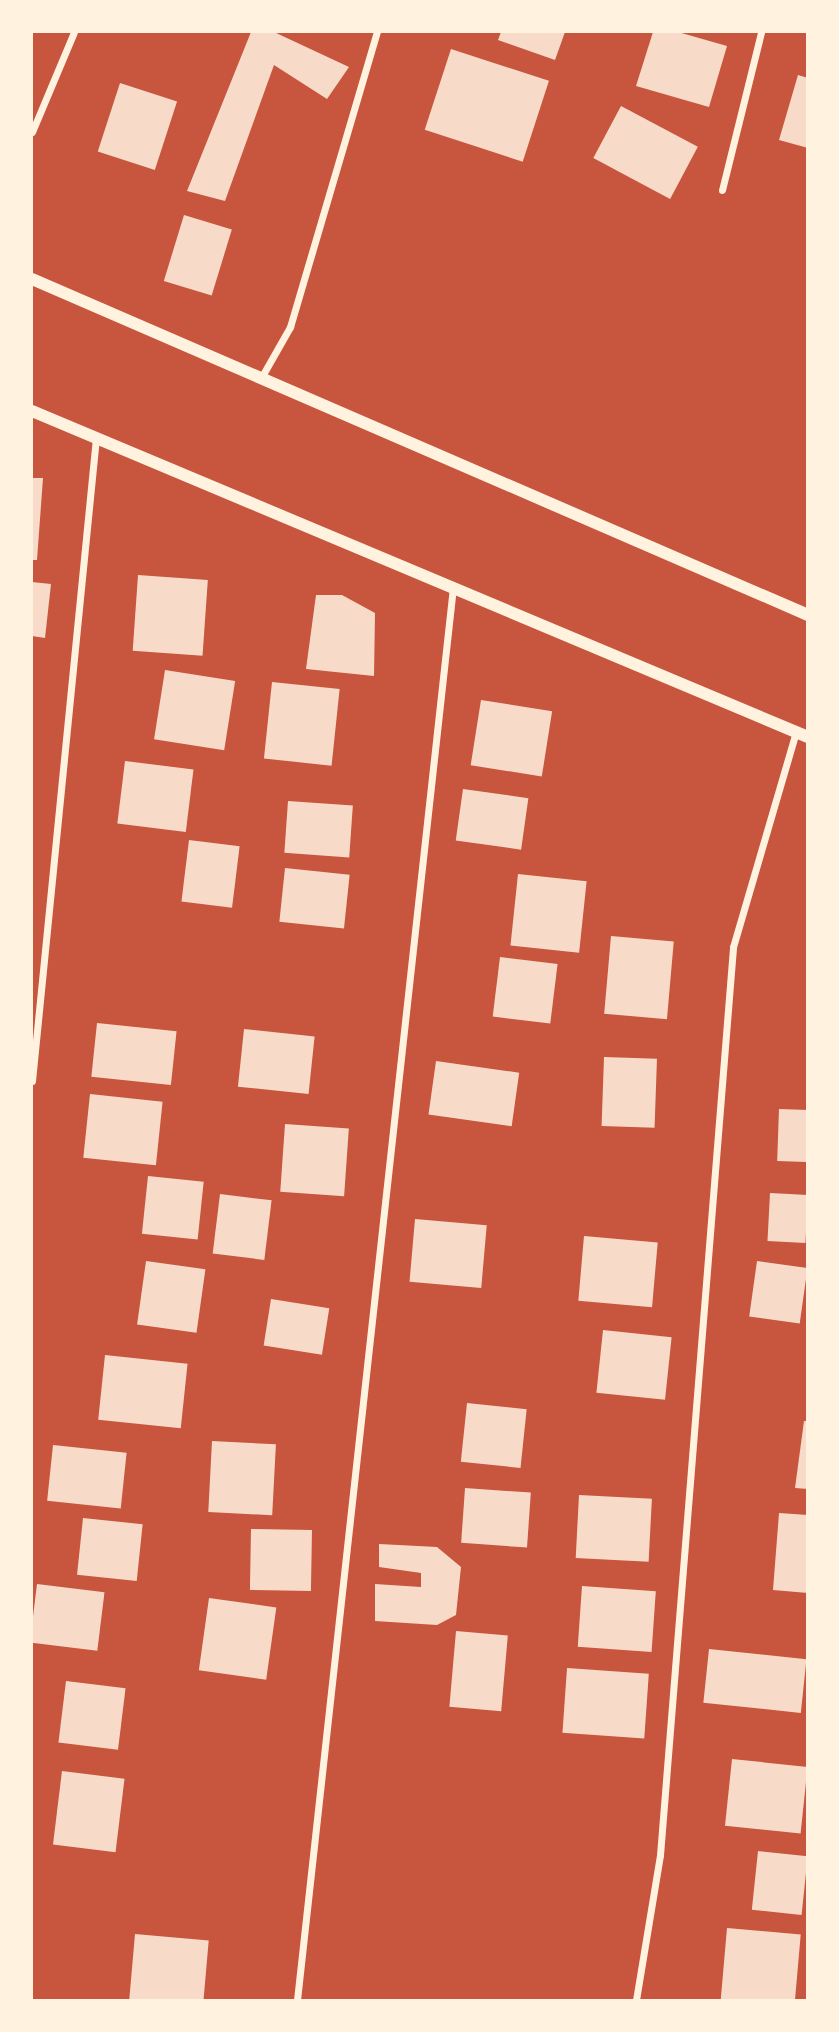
<!DOCTYPE html>
<html>
<head>
<meta charset="utf-8">
<style>
  body { margin:0 }
  #map { position:relative; width:839px; height:2032px; overflow:hidden; background:#c8553d; font-family:"Sofia Sans Condensed",sans-serif }
  div>[style] { position:absolute }
  .building>* { inset:0; background:#f7dbc8; transform-origin:0 0 }
  .minor>* { height:7px; margin:-3.5px; padding:0 3.5px; transform-origin:3.5px; border-radius:3.5px; background:#fff3e0 }
  .tertiary>* { height:12px; margin:-6px; padding:0 6px; transform-origin:6px; border-radius:6px; background:#fff3e0 }
  span { translate:-50% -50%; white-space:nowrap; text-align:center; line-height:1.15; -webkit-text-stroke:6px #fff3e0; paint-order:stroke }
  .frame { position:absolute; inset:0; border:33px solid #fff3e0; pointer-events:none }
</style>
</head>
<body>
<div id="map">
  <div class="building">
    <div style="clip-path:polygon(251px 32px,274px 32px,349px 67px,327px 99px,274px 65px,225px 201px,187px 191px)"></div>
    <div style="clip-path:polygon(501px 32px,565px 32px,555px 60px,498px 40px)"></div>
    <div style="clip-path:polygon(653px 32px,678px 32px,727px 46px,709px 107px,636px 86px)"></div>
    <div style="left:451px;top:49px;width:103px;height:85px;rotate:18deg"></div>
    <div style="clip-path:polygon(798px 75px,808px 78px,808px 148px,779px 140px)"></div>
    <div style="left:120px;top:83px;width:60px;height:72px;rotate:18deg"></div>
    <div style="left:621px;top:106px;width:87px;height:59px;rotate:28deg"></div>
    <div style="left:184px;top:215px;width:50px;height:69px;rotate:17deg"></div>
    <div style="clip-path:polygon(32px 478px,43px 478px,37px 560px,32px 560px)"></div>
    <div style="left:138px;top:575px;width:70px;height:76px;rotate:4deg"></div>
    <div style="clip-path:polygon(32px 582px,51px 584px,45px 638px,32px 636px)"></div>
    <div style="clip-path:polygon(316px 595px,342px 595px,375px 613px,374px 676px,306px 669px)"></div>
    <div style="left:165px;top:670px;width:71px;height:70px;rotate:9deg"></div>
    <div style="left:272px;top:682px;width:68px;height:77px;rotate:6deg"></div>
    <div style="left:481px;top:700px;width:72px;height:66px;rotate:9deg"></div>
    <div style="left:125px;top:761px;width:69px;height:63px;rotate:7deg"></div>
    <div style="left:463px;top:789px;width:66px;height:52px;rotate:8deg"></div>
    <div style="left:288px;top:801px;width:65px;height:52px;rotate:4deg"></div>
    <div style="left:189px;top:840px;width:51px;height:62px;rotate:7deg"></div>
    <div style="left:285px;top:868px;width:65px;height:54px;rotate:6deg"></div>
    <div style="left:518px;top:874px;width:69px;height:72px;rotate:6deg"></div>
    <div style="left:611px;top:936px;width:63px;height:78px;rotate:5deg"></div>
    <div style="left:500px;top:957px;width:58px;height:60px;rotate:7deg"></div>
    <div style="left:97px;top:1023px;width:80px;height:54px;rotate:6deg"></div>
    <div style="left:244px;top:1029px;width:71px;height:58px;rotate:6deg"></div>
    <div style="left:604px;top:1057px;width:53px;height:69px;rotate:2deg"></div>
    <div style="left:436px;top:1061px;width:84px;height:54px;rotate:8deg"></div>
    <div style="left:90px;top:1094px;width:73px;height:64px;rotate:6deg"></div>
    <div style="left:779px;top:1109px;width:29px;height:52px;rotate:2deg"></div>
    <div style="left:285px;top:1124px;width:64px;height:68px;rotate:4deg"></div>
    <div style="left:148px;top:1176px;width:56px;height:58px;rotate:6deg"></div>
    <div style="left:770px;top:1193px;width:38px;height:48px;rotate:3deg"></div>
    <div style="left:220px;top:1194px;width:52px;height:60px;rotate:7deg"></div>
    <div style="left:415px;top:1219px;width:72px;height:63px;rotate:5deg"></div>
    <div style="left:584px;top:1236px;width:74px;height:65px;rotate:5deg"></div>
    <div style="left:146px;top:1261px;width:60px;height:64px;rotate:8deg"></div>
    <div style="left:757px;top:1261px;width:51px;height:56px;rotate:8deg"></div>
    <div style="left:271px;top:1299px;width:59px;height:47px;rotate:9deg"></div>
    <div style="left:603px;top:1330px;width:69px;height:63px;rotate:6deg"></div>
    <div style="left:105px;top:1355px;width:83px;height:65px;rotate:6deg"></div>
    <div style="left:467px;top:1403px;width:60px;height:59px;rotate:6deg"></div>
    <div style="clip-path:polygon(804px 1421px,808px 1421px,808px 1489px,795px 1488px)"></div>
    <div style="left:212px;top:1441px;width:64px;height:71px;rotate:3deg"></div>
    <div style="left:53px;top:1445px;width:74px;height:56px;rotate:6deg"></div>
    <div style="left:465px;top:1488px;width:66px;height:55px;rotate:4deg"></div>
    <div style="left:579px;top:1495px;width:73px;height:63px;rotate:3deg"></div>
    <div style="clip-path:polygon(779px 1513px,808px 1515px,808px 1593px,773px 1590px)"></div>
    <div style="left:83px;top:1518px;width:60px;height:57px;rotate:6deg"></div>
    <div style="left:251px;top:1529px;width:61px;height:61px;rotate:1deg"></div>
    <div style="clip-path:polygon(379px 1544px,437px 1547px,461px 1567px,456px 1615px,437px 1625px,375px 1621px,375px 1584px,421px 1587px,421px 1573px,379px 1567px)"></div>
    <div style="left:37px;top:1584px;width:68px;height:59px;rotate:7deg"></div>
    <div style="left:582px;top:1586px;width:74px;height:61px;rotate:4deg"></div>
    <div style="left:209px;top:1598px;width:68px;height:73px;rotate:8deg"></div>
    <div style="left:456px;top:1631px;width:52px;height:76px;rotate:5deg"></div>
    <div style="left:709px;top:1649px;width:98px;height:54px;rotate:6deg"></div>
    <div style="left:567px;top:1668px;width:82px;height:65px;rotate:4deg"></div>
    <div style="left:66px;top:1681px;width:60px;height:62px;rotate:7deg"></div>
    <div style="left:732px;top:1759px;width:76px;height:67px;rotate:6deg"></div>
    <div style="left:62px;top:1771px;width:63px;height:74px;rotate:7deg"></div>
    <div style="left:758px;top:1851px;width:50px;height:59px;rotate:6deg"></div>
    <div style="left:727px;top:1928px;width:74px;height:72px;rotate:5deg"></div>
    <div style="left:135px;top:1934px;width:74px;height:66px;rotate:5deg"></div>
  </div>
  <div class="minor">
    <div style="left:32px;top:132px;width:108px;rotate:-67.2deg"></div>
    <div style="left:722px;top:190px;width:163px;rotate:-76.1deg"></div>
    <div style="left:261px;top:378px;width:59px;rotate:-60.4deg"></div>
    <div style="left:290px;top:327px;width:308px;rotate:-73.6deg"></div>
    <div style="left:32px;top:1081px;width:646px;rotate:-84.32deg"></div>
    <div style="left:297px;top:2000px;width:1421px;rotate:-83.7deg"></div>
    <div style="left:636px;top:2000px;width:147px;rotate:-80.6deg"></div>
    <div style="left:660px;top:1855px;width:911px;rotate:-85.4deg"></div>
    <div style="left:733px;top:947px;width:224px;rotate:-73.7deg"></div>
  </div>
  <div class="tertiary">
    <div style="left:32px;top:279px;width:846px;rotate:23.41deg"></div>
    <div style="left:32px;top:411px;width:842px;rotate:22.79deg"></div>
  </div>
  <div class="frame"></div>
</div>
</body>
</html>
